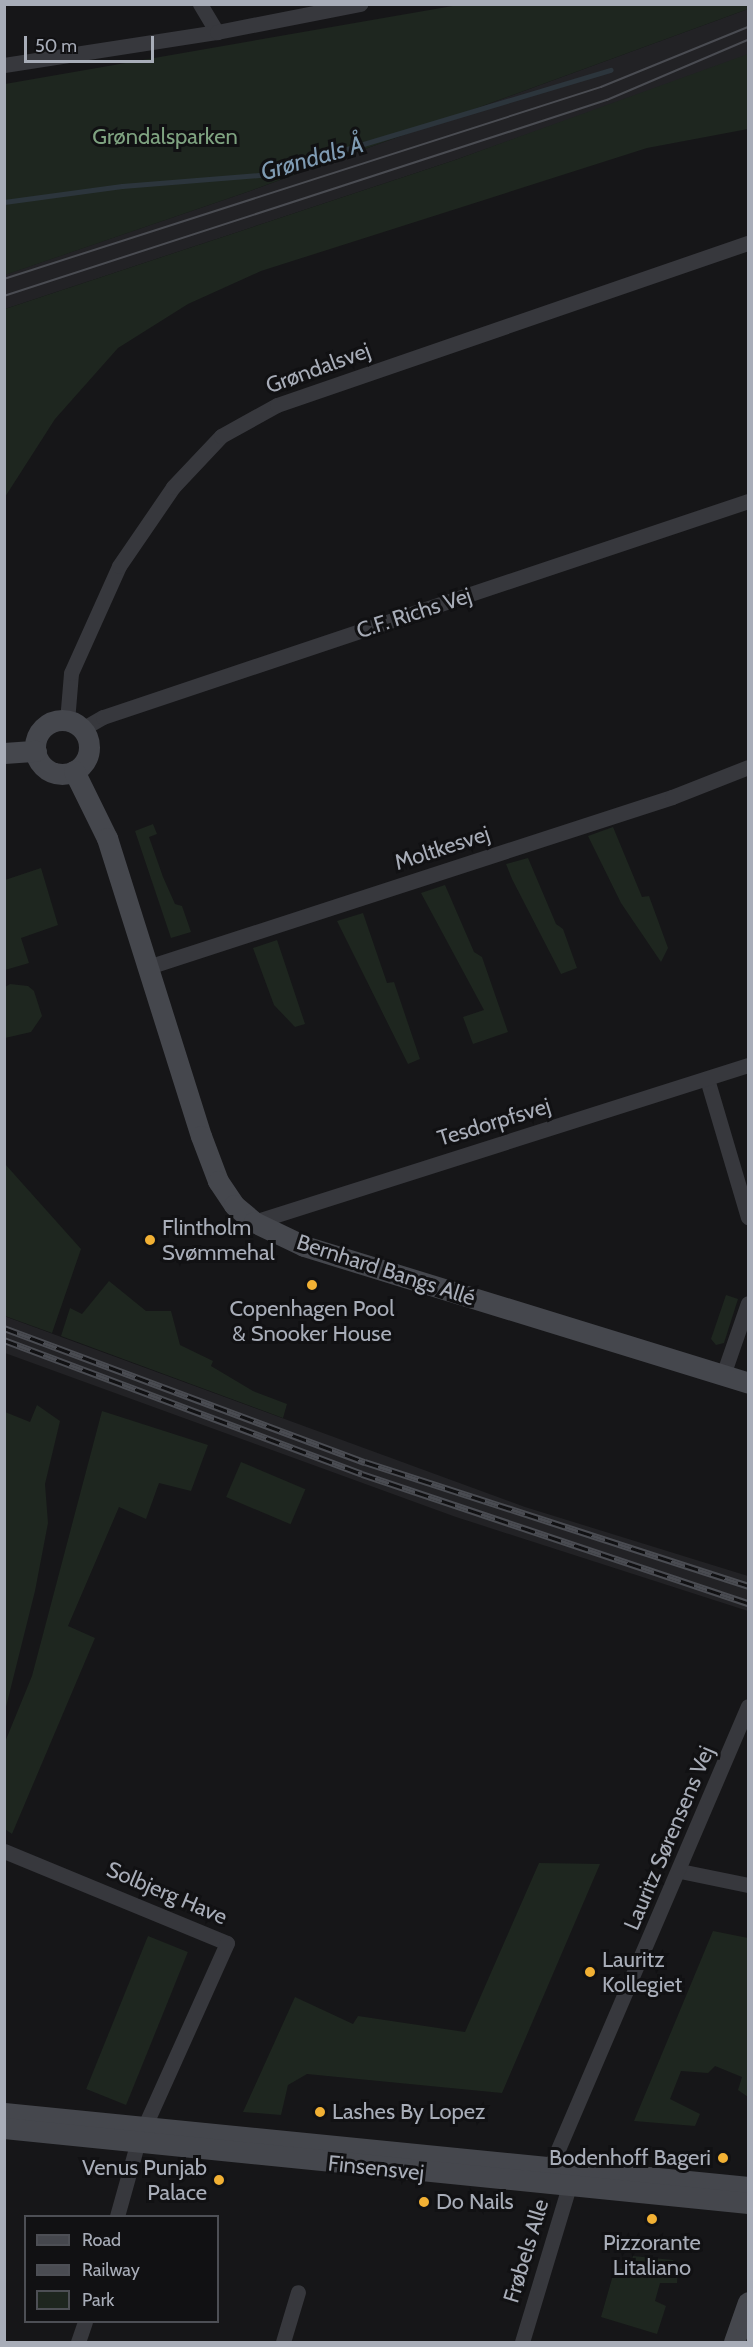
<!DOCTYPE html>
<html>
<head>
<meta charset="utf-8">
<style>
  body { margin:0 }
  #map { position:relative; width:753px; height:2347px; overflow:hidden; background:#161618; font-family:Cabin,sans-serif }
  div>[style] { position:absolute }
  .built>* { inset:0; background:#222225 }
  .green>* { inset:0; background:#1e261f; transform-origin:0 0 }
  .stream>* { height:5px; margin:-2.5px; padding:0 2.5px; transform-origin:2.5px; border-radius:2.5px; background:#2c353c }
  .street>* { height:15px; margin:-7.5px; padding:0 7.5px; transform-origin:7.5px; border-radius:7.5px; background:#37383d }
  .secondary>* { height:21px; margin:-10.5px; padding:0 10.5px; transform-origin:10.5px; border-radius:10.5px; background:#45474d }
  .secondary>.ring { margin:-10.5px; padding:0; box-sizing:content-box; background:none; border:21px solid #45474d; border-radius:50% }
  .tram>* { height:1.5px; margin:-0.75px; padding:0 0.75px; transform-origin:0.75px; border-radius:0.75px; background:#4a4c52 }
  .rail>* { height:7px; margin-top:-3.5px; transform-origin:0; background:repeating-linear-gradient(90deg,#111113 0 14px,#4a4c52 0 28px); box-sizing:border-box; border-block:2px solid #4a4c52 }
  .dots>* { width:16px; height:16px; translate:-50% -50%; box-sizing:border-box; border:3px solid #111113; border-radius:50% }
  span { translate:-50% -50%; white-space:nowrap; text-align:center; line-height:1.15; -webkit-text-stroke:6px #111113; paint-order:stroke }
  .park-label { font-size:22px; color:#7fa381 }
  .street-label { font-size:22px; color:#a8adb8 }
  .poi-label { font-size:22px; color:#a8adb8 }
  .left { translate:0 -50%; text-align:left }
  .right { translate:-100% -50%; text-align:right }
  .water-label { font-size:24px; color:#7f9bb3; font-style:italic }
  .frame { position:absolute; inset:0; border:6px solid #a8adb8; pointer-events:none }
  .legend { position:absolute; left:24px; top:2215px; width:195px; height:108px; box-sizing:border-box; background:#111113; border:2px solid #4d4f55; margin:0; padding:8px 10px; list-style:none; font-size:18px; color:#a8adb8 }
  .legend li { display:flex; align-items:center; gap:12px; height:30px }
  .legend b { width:30px; border:2px solid #4d4f55 }
  .scale { position:absolute; left:24px; top:36px; width:130px; height:27px; box-sizing:border-box; border:3px solid #a8adb8; border-top:0; padding-left:8px; font-size:18px; line-height:21px; white-space:nowrap; color:#a8adb8; -webkit-text-stroke:4px #111113; paint-order:stroke }
</style>
</head>
<body>
<div id="map">
  <div class="built">
    <div style="clip-path:polygon(748px 9px,748px 56px,455px 160px,5px 309px,4px 275px,250px 191px)"></div>
    <div style="clip-path:polygon(4px 1316px,525px 1507px,748px 1576px,748px 1611px,456px 1517px,5px 1353px)"></div>
  </div>
  <div class="green">
    <div style="clip-path:polygon(464px 4px,748px 4px,748px 9px,250px 191px,5px 275px,5px 84px)"></div>
    <div style="clip-path:polygon(748px 54px,748px 129px,647px 148px,261px 271px,188px 304px,118px 348px,55px 419px,5px 497px,5px 309px,455px 160px)"></div>
    <div style="clip-path:polygon(153px 824px,157px 834px,149px 837px,163px 877px,175px 904px,182px 906px,191px 932px,171px 938px,135px 831px)"></div>
    <div style="clip-path:polygon(613px 827px,642px 897px,649px 896px,668px 948px,661px 962px,621px 903px,588px 836px)"></div>
    <div style="clip-path:polygon(528px 858px,556px 924px,563px 929px,577px 968px,561px 974px,512px 879px,506px 864px)"></div>
    <div style="clip-path:polygon(41px 868px,58px 925px,21px 938px,29px 963px,5px 970px,5px 880px)"></div>
    <div style="clip-path:polygon(445px 885px,474px 952px,482px 957px,508px 1032px,473px 1044px,463px 1017px,484px 1010px,421px 893px)"></div>
    <div style="clip-path:polygon(363px 913px,387px 983px,394px 982px,420px 1059px,408px 1064px,337px 921px)"></div>
    <div style="clip-path:polygon(277px 940px,305px 1024px,295px 1027px,274px 1005px,253px 948px)"></div>
    <div style="clip-path:polygon(10px 984px,28px 986px,34px 991px,42px 1016px,31px 1032px,5px 1038px,5px 987px)"></div>
    <div style="clip-path:polygon(5px 1164px,81px 1249px,52px 1333px,5px 1316px)"></div>
    <div style="clip-path:polygon(109px 1281px,146px 1311px,171px 1311px,180px 1345px,213px 1361px,211px 1366px,253px 1391px,287px 1404px,283px 1418px,61px 1336px,70px 1308px,82px 1314px)"></div>
    <div style="clip-path:polygon(726px 1295px,738px 1299px,724px 1343px,716px 1345px,711px 1339px)"></div>
    <div style="clip-path:polygon(37px 1405px,60px 1421px,45px 1484px,48px 1523px,35px 1591px,5px 1711px,5px 1412px,30px 1422px)"></div>
    <div style="clip-path:polygon(102px 1411px,208px 1445px,191px 1491px,159px 1483px,146px 1519px,119px 1507px,68px 1626px,95px 1638px,12px 1834px,5px 1829px,5px 1742px,32px 1676px)"></div>
    <div style="left:241px;top:1462px;width:70px;height:38px;rotate:23deg"></div>
    <div style="clip-path:polygon(539px 1863px,600px 1864px,502px 2093px,307px 2074px,288px 2085px,281px 2115px,243px 2112px,295px 1997px,353px 2024px,358px 2016px,465px 2032px)"></div>
    <div style="clip-path:polygon(713px 1931px,748px 1938px,748px 2097px,738px 2090px,742px 2077px,715px 2066px,708px 2073px,681px 2071px,670px 2099px,700px 2114px,695px 2126px,634px 2121px)"></div>
    <div style="left:148px;top:1936px;width:43px;height:165px;rotate:22deg"></div>
    <div style="clip-path:polygon(633px 2256px,673px 2260px,678px 2270px,677px 2283px,660px 2283px,655px 2301px,666px 2306px,657px 2334px,601px 2317px,615px 2268px,631px 2270px)"></div>
  </div>
  <div class="stream">
    <div style="left:4px;top:202px;width:119px;rotate:-7.7deg"></div>
    <div style="left:122px;top:186px;width:138px;rotate:-4.6deg"></div>
    <div style="left:260px;top:175px;width:366px;rotate:-16.7deg"></div>
  </div>
  <div class="street">
    <div style="left:200px;top:4px;width:33px;rotate:59deg"></div>
    <div style="left:4px;top:65px;width:216px;rotate:-8.8deg"></div>
    <div style="left:217px;top:32px;width:146px;rotate:-11.1deg"></div>
    <div style="left:67px;top:721px;width:48px;rotate:-85.2deg"></div>
    <div style="left:71px;top:673px;width:117px;rotate:-65.8deg"></div>
    <div style="left:119px;top:566px;width:96px;rotate:-55.6deg"></div>
    <div style="left:173px;top:487px;width:70px;rotate:-46.7deg"></div>
    <div style="left:221px;top:436px;width:64px;rotate:-29deg"></div>
    <div style="left:277px;top:405px;width:498px;rotate:-19deg"></div>
    <div style="left:82px;top:729px;width:24px;rotate:-30deg"></div>
    <div style="left:103px;top:717px;width:680px;rotate:-18.51deg"></div>
    <div style="left:148px;top:967px;width:551px;rotate:-17.97deg"></div>
    <div style="left:672px;top:797px;width:82px;rotate:-21.5deg"></div>
    <div style="left:707px;top:1079px;width:144px;rotate:73.5deg"></div>
    <div style="left:254px;top:1222px;width:518px;rotate:-17.63deg"></div>
    <div style="left:723px;top:1375px;width:76px;rotate:-70.9deg"></div>
    <div style="left:4px;top:1851px;width:241px;rotate:22.4deg"></div>
    <div style="left:227px;top:1943px;width:217px;rotate:114.2deg"></div>
    <div style="left:138px;top:2141px;width:78px;rotate:105.6deg"></div>
    <div style="left:680px;top:1871px;width:69px;rotate:11.6deg"></div>
    <div style="left:547px;top:2175px;width:510px;rotate:-66.8deg"></div>
    <div style="left:78px;top:2342px;width:21px;rotate:-71deg"></div>
    <div style="left:283px;top:2342px;width:52px;rotate:-73.3deg"></div>
    <div style="left:522px;top:2342px;width:173px;rotate:-73.2deg"></div>
  </div>
  <div class="secondary">
    <div class="ring" style="left:35px;top:720px;width:33px;height:33px"></div>
    <div style="left:4px;top:753px;width:32px;rotate:-4deg"></div>
    <div style="left:74px;top:771px;width:75px;rotate:63.8deg"></div>
    <div style="left:107px;top:838px;width:312px;rotate:72.5deg"></div>
    <div style="left:201px;top:1136px;width:48px;rotate:69.3deg"></div>
    <div style="left:218px;top:1181px;width:29px;rotate:56deg"></div>
    <div style="left:234px;top:1205px;width:26px;rotate:40deg"></div>
    <div style="left:254px;top:1222px;width:55px;rotate:25.6deg"></div>
    <div style="left:304px;top:1246px;width:465px;rotate:17.1deg"></div>
    <div style="left:4px;top:2113px;width:748px;rotate:5.68deg"></div>
    <div style="left:4px;top:2128px;width:748px;rotate:5.76deg"></div>
    <div style="left:734px;top:2342px;width:42px;rotate:-70.7deg"></div>
  </div>
  <div class="tram">
    <div style="left:4px;top:279px;width:627px;rotate:-17.83deg"></div>
    <div style="left:601px;top:87px;width:159px;rotate:-22.2deg"></div>
    <div style="left:4px;top:296px;width:634px;rotate:-18.01deg"></div>
    <div style="left:607px;top:100px;width:153px;rotate:-23.1deg"></div>
  </div>
  <div class="rail">
    <div style="left:4px;top:1328px;width:385px;rotate:20.4deg"></div>
    <div style="left:365px;top:1462px;width:403px;rotate:17.9deg"></div>
    <div style="left:4px;top:1340px;width:382px;rotate:20.5deg"></div>
    <div style="left:362px;top:1474px;width:407px;rotate:18.5deg"></div>
  </div>
  <div class="dots">
    <div style="left:150px;top:1240px;background:#f2b134"></div>
    <div style="left:312px;top:1285px;background:#f2b134"></div>
    <div style="left:590px;top:1972px;background:#f2b134"></div>
    <div style="left:320px;top:2112px;background:#f2b134"></div>
    <div style="left:723px;top:2158px;background:#f2b134"></div>
    <div style="left:219px;top:2180px;background:#f2b134"></div>
    <div style="left:424px;top:2202px;background:#f2b134"></div>
    <div style="left:652px;top:2219px;background:#f2b134"></div>
  </div>
  <div class="park-label">
    <span style="left:165px;top:137px">Grøndalsparken</span>
  </div>
  <div class="street-label">
    <span style="left:318px;top:368px;rotate:-20deg">Grøndalsvej</span>
    <span style="left:414px;top:613px;rotate:-18deg">C.F. Richs Vej</span>
    <span style="left:442px;top:848px;rotate:-18deg">Moltkesvej</span>
    <span style="left:494px;top:1122px;rotate:-17deg">Tesdorpfsvej</span>
    <span style="left:386px;top:1270px;rotate:18deg">Bernhard Bangs Allé</span>
    <span style="left:669px;top:1838px;rotate:-67deg">Lauritz Sørensens Vej</span>
    <span style="left:167px;top:1893px;rotate:23deg">Solbjerg Have</span>
    <span style="left:376px;top:2168px;rotate:6deg">Finsensvej</span>
    <span style="left:526px;top:2251px;rotate:-73deg">Frøbels Alle</span>
  </div>
  <div class="poi-label">
    <span class="left" style="left:162px;top:1240px">Flintholm<br>Svømmehal</span>
    <span style="left:312px;top:1321px">Copenhagen Pool<br>&amp; Snooker House</span>
    <span class="left" style="left:602px;top:1972px">Lauritz<br>Kollegiet</span>
    <span class="left" style="left:332px;top:2112px">Lashes By Lopez</span>
    <span class="right" style="left:711px;top:2158px">Bodenhoff Bageri</span>
    <span class="right" style="left:207px;top:2180px">Venus Punjab<br>Palace</span>
    <span class="left" style="left:436px;top:2202px">Do Nails</span>
    <span style="left:652px;top:2255px">Pizzorante<br>Litaliano</span>
  </div>
  <div class="water-label">
    <span style="left:312px;top:158px;rotate:-16deg">Grøndals Å</span>
  </div>
  <div class="frame"></div>
  <ul class="legend">
  <li><b style="height:8px;background:#45474d"></b>Road</li>
  <li><b style="height:8px;background:#4a4c52"></b>Railway</li>
  <li><b style="height:16px;background:#1e261f"></b>Park</li>
  </ul>
  <div class="scale">50 m</div>
</div>
</body>
</html>
